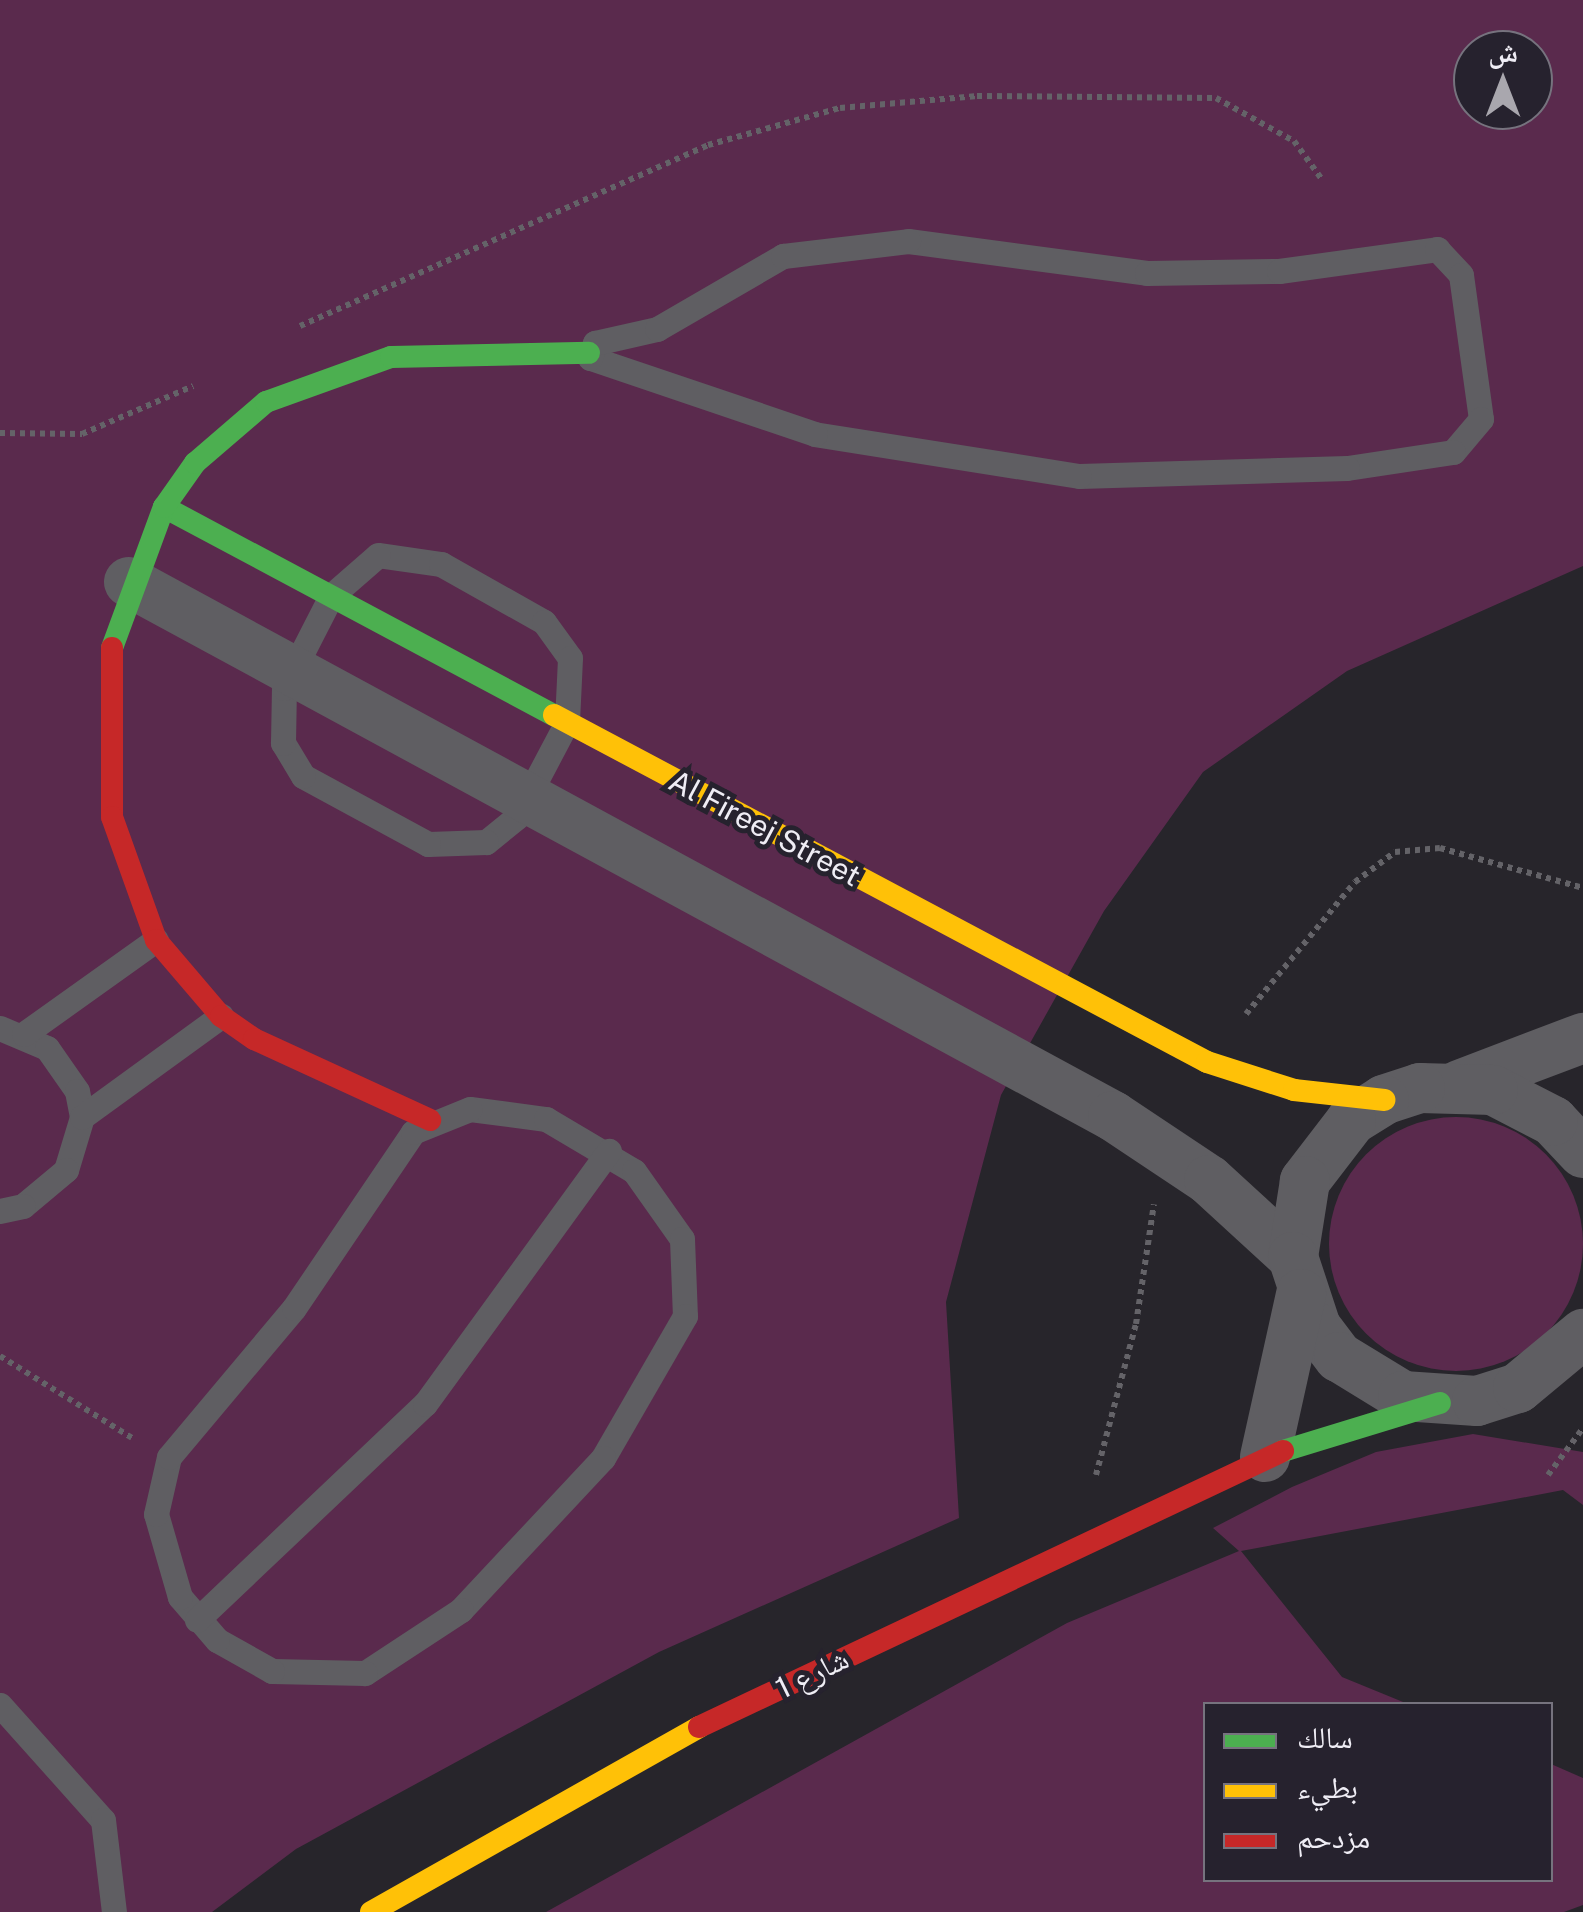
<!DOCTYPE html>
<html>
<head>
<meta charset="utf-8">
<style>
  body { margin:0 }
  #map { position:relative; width:1583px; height:1912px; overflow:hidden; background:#27252b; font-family:"Public Sans","Noto Naskh Arabic",sans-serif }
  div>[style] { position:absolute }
  .green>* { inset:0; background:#5a2a4d }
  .round { border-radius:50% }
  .path>* { height:6px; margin-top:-3px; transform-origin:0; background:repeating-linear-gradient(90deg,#646368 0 5px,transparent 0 10px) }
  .lane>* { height:25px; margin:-12.5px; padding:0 12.5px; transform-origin:12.5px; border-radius:12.5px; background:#5f5e62 }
  .street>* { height:50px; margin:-25px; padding:0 25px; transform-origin:25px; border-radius:25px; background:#5f5e62 }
  .fast>* { height:22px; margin:-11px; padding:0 11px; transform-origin:11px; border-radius:11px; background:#4caf50 }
  .slow>* { height:22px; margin:-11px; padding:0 11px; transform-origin:11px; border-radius:11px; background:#ffc107 }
  .jam>* { height:22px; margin:-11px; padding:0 11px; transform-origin:11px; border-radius:11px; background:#c62828 }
  span { translate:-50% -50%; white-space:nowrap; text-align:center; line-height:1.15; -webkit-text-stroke:10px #26222e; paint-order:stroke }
  .street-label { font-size:30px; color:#efedf5 }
  .legend { position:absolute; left:1203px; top:1702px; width:350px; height:180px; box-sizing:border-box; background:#26222e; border:2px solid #76737e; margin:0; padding:12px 18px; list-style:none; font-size:30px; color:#efedf5 }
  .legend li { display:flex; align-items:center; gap:20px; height:50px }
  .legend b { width:50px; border:2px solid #76737e }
  .north { position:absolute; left:1453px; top:30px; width:100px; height:100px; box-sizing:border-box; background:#26222e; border:2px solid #76737e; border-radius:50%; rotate:0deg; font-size:28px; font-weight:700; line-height:40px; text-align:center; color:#efedf5 }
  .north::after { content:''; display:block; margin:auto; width:35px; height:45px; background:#a9a7ae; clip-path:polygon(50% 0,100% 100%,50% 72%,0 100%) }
</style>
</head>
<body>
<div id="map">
  <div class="green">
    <div style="clip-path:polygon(evenodd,0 0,1583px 0,1583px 566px,1347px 671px,1203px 772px,1104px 911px,1001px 1095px,946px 1302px,959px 1518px,659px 1652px,296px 1849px,212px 1912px,0 1912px,0 0,1473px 50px,1533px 50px,1533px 110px,1473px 110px,1473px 50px)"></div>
    <div class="round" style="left:1329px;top:1117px;width:254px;height:254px"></div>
    <div style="clip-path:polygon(1473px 1434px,1583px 1452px,1583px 1505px,1563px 1490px,1241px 1551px,1342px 1677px,1408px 1704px,1206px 1704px,1206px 1880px,1550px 1880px,1551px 1764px,1583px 1778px,1583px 1905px,1564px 1912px,546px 1912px,1067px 1623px,1239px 1551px,1213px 1528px,1292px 1487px,1376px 1452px)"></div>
  </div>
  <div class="path">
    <div style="left:300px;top:326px;width:446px;rotate:-23.9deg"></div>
    <div style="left:708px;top:145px;width:137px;rotate:-15.7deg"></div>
    <div style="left:840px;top:108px;width:138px;rotate:-5deg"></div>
    <div style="left:977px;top:96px;width:239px;rotate:0.5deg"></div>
    <div style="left:1216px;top:98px;width:89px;rotate:28.9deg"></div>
    <div style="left:1294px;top:141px;width:46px;rotate:53.9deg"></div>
    <div style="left:0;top:433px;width:82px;rotate:0.7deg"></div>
    <div style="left:82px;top:434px;width:121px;rotate:-23.4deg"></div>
    <div style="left:1246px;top:1014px;width:171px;rotate:-50.5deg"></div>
    <div style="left:1355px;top:882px;width:50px;rotate:-36.9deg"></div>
    <div style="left:1395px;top:852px;width:45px;rotate:-5.1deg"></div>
    <div style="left:1440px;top:848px;width:148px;rotate:15.6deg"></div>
    <div style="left:0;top:1356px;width:155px;rotate:31.8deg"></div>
    <div style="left:1096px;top:1475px;width:156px;rotate:-75.2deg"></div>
    <div style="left:1136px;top:1324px;width:121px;rotate:-81.5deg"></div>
    <div style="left:1548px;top:1475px;width:59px;rotate:-53.3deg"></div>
  </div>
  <div class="lane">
    <div style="left:908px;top:241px;width:241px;rotate:7.6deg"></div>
    <div style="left:1147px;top:273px;width:132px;rotate:-0.9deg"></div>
    <div style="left:1279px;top:271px;width:160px;rotate:-7.9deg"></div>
    <div style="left:1437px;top:249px;width:35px;rotate:47deg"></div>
    <div style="left:1461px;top:275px;width:145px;rotate:82.1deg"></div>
    <div style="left:1481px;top:419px;width:43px;rotate:130.3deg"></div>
    <div style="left:1453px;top:452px;width:107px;rotate:171.4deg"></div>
    <div style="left:1347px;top:468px;width:268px;rotate:178.3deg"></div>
    <div style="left:1079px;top:476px;width:267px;rotate:-171deg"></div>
    <div style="left:815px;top:434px;width:237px;rotate:-161.3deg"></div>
    <div style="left:590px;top:358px;width:16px;rotate:-72deg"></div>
    <div style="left:595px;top:343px;width:64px;rotate:-12.7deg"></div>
    <div style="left:657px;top:329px;width:146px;rotate:-30.1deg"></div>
    <div style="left:783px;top:256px;width:126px;rotate:-6.8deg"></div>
    <div style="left:378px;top:555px;width:64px;rotate:8.1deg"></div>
    <div style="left:441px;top:564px;width:118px;rotate:29.4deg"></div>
    <div style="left:544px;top:622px;width:44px;rotate:54.2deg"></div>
    <div style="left:570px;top:658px;width:64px;rotate:92.7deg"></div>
    <div style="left:567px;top:722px;width:107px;rotate:117.8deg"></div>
    <div style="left:517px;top:817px;width:40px;rotate:141deg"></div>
    <div style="left:486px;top:842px;width:58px;rotate:178deg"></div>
    <div style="left:428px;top:844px;width:142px;rotate:-151.5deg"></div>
    <div style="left:303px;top:776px;width:39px;rotate:-121deg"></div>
    <div style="left:283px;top:743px;width:55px;rotate:-89deg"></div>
    <div style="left:284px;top:688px;width:103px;rotate:-62.9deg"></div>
    <div style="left:331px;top:596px;width:62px;rotate:-41.1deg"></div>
    <div style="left:0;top:1028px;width:51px;rotate:23.1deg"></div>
    <div style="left:47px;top:1048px;width:52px;rotate:55.1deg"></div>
    <div style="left:77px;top:1091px;width:26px;rotate:79deg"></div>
    <div style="left:82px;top:1117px;width:55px;rotate:106.8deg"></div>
    <div style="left:66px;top:1170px;width:56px;rotate:140.1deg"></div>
    <div style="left:23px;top:1206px;width:24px;rotate:168deg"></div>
    <div style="left:24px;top:1034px;width:162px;rotate:-35.5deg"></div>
    <div style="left:470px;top:1109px;width:77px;rotate:7.5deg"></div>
    <div style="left:546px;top:1119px;width:102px;rotate:30.6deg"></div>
    <div style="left:634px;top:1171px;width:83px;rotate:54.8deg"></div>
    <div style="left:682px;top:1239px;width:77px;rotate:87.8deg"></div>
    <div style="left:685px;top:1316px;width:164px;rotate:120deg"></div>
    <div style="left:603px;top:1458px;width:208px;rotate:133.1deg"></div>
    <div style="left:461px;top:1610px;width:115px;rotate:146.7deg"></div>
    <div style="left:365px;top:1673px;width:93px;rotate:-178.8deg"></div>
    <div style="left:272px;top:1671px;width:63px;rotate:-150.6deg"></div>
    <div style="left:217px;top:1640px;width:57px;rotate:-130.7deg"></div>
    <div style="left:180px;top:1597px;width:86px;rotate:-106.1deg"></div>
    <div style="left:156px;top:1514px;width:58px;rotate:-77.2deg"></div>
    <div style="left:169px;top:1457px;width:194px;rotate:-50deg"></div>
    <div style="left:294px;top:1308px;width:212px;rotate:-55.9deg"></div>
    <div style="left:413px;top:1132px;width:61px;rotate:-22deg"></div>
    <div style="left:82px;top:1117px;width:172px;rotate:-36deg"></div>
    <div style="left:197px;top:1620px;width:314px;rotate:-43.5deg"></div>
    <div style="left:425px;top:1404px;width:313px;rotate:-54deg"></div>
    <div style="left:0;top:1705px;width:154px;rotate:48.2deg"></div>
    <div style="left:103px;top:1820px;width:93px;rotate:83.2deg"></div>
  </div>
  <div class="street">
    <div style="left:129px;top:582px;width:1120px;rotate:28.49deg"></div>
    <div style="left:1113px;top:1116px;width:115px;rotate:33.7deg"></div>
    <div style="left:1209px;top:1180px;width:114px;rotate:42.5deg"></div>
    <div style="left:1459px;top:1085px;width:133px;rotate:-20.8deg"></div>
    <div style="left:1583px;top:1153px;width:44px;rotate:-133.2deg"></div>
    <div style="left:1553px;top:1121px;width:68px;rotate:-152.7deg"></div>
    <div style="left:1493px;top:1090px;width:73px;rotate:-178.4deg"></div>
    <div style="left:1420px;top:1088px;width:38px;rotate:162deg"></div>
    <div style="left:1384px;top:1100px;width:39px;rotate:148deg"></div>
    <div style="left:1351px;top:1121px;width:76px;rotate:127.5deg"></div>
    <div style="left:1305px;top:1181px;width:77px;rotate:99deg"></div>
    <div style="left:1293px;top:1257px;width:74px;rotate:71.8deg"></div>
    <div style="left:1316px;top:1327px;width:38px;rotate:53deg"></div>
    <div style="left:1339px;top:1357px;width:75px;rotate:31.4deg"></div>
    <div style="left:1403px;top:1396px;width:74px;rotate:3.9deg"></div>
    <div style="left:1477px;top:1401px;width:43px;rotate:-17.6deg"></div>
    <div style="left:1518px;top:1388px;width:85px;rotate:-39.7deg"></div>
    <div style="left:1265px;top:1457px;width:167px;rotate:-77.5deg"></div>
  </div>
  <div class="fast">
    <div style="left:164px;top:507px;width:442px;rotate:28.1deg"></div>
    <div style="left:112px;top:648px;width:150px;rotate:-69.8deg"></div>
    <div style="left:164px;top:507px;width:54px;rotate:-54.8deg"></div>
    <div style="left:195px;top:463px;width:94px;rotate:-40.7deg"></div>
    <div style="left:266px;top:402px;width:133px;rotate:-19.8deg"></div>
    <div style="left:391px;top:357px;width:198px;rotate:-1.2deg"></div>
    <div style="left:1283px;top:1451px;width:164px;rotate:-17deg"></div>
  </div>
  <div class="slow">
    <div style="left:554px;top:715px;width:739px;rotate:27.99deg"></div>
    <div style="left:1207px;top:1062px;width:91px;rotate:17.8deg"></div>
    <div style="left:1294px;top:1090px;width:91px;rotate:6.3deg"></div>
    <div style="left:371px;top:1912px;width:377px;rotate:-29.4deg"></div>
  </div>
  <div class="jam">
    <div style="left:112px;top:648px;width:169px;rotate:90deg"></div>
    <div style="left:112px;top:817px;width:131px;rotate:70.3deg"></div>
    <div style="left:156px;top:940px;width:100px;rotate:49.5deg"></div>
    <div style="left:221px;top:1016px;width:40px;rotate:34.9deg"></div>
    <div style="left:254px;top:1039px;width:194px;rotate:24.7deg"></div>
    <div style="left:699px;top:1727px;width:646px;rotate:-25.3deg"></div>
  </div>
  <div class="street-label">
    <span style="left:765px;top:828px;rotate:28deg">Al Fireej Street</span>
    <span style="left:812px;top:1673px;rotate:-26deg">شارع 1</span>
  </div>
  <ul class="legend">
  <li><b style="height:12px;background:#4caf50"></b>سالك</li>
  <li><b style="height:12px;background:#ffc107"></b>بطيء</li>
  <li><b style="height:12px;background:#c62828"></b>مزدحم</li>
  </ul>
  <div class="north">ش</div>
</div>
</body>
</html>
